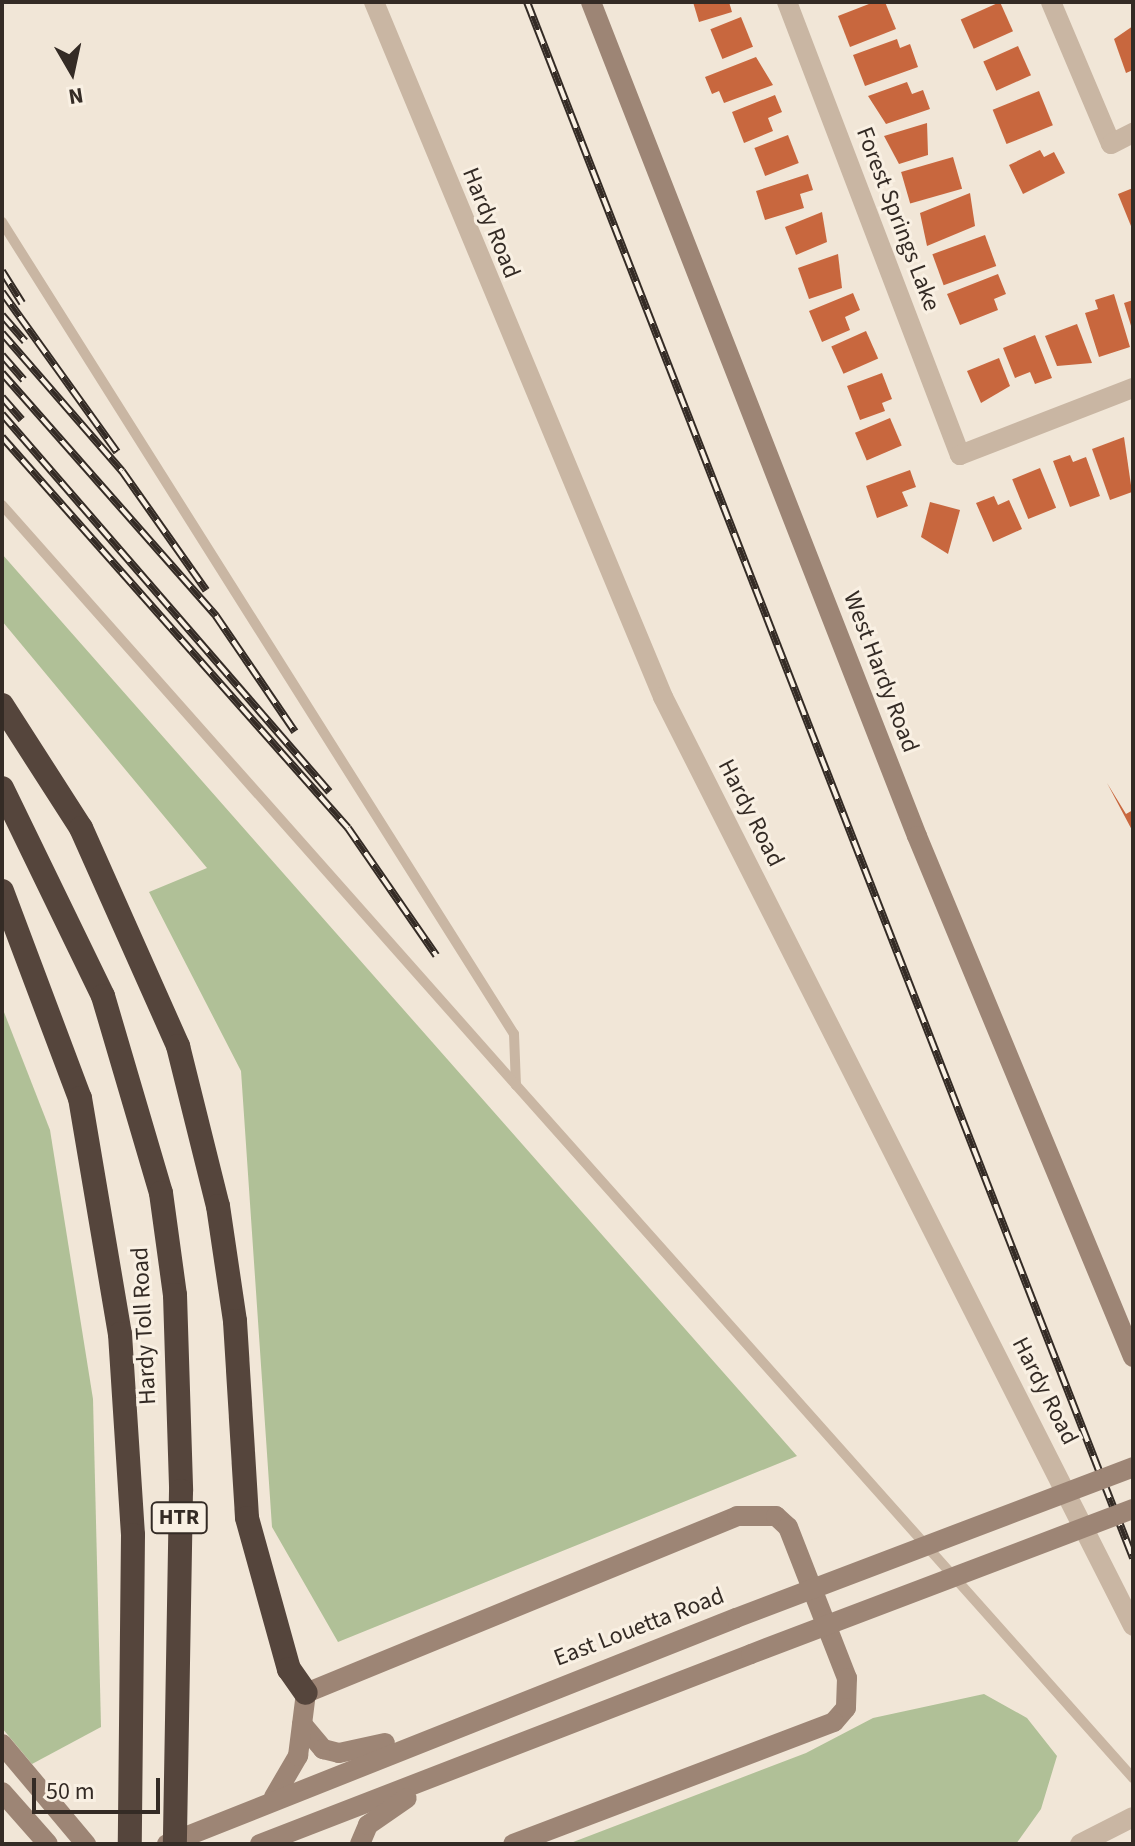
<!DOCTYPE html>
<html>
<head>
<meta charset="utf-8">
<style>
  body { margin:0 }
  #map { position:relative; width:1135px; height:1846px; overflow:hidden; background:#f1e6d7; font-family:"Source Sans 3",sans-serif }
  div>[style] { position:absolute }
  .green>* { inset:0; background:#b0c097 }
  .building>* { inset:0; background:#c8673e; transform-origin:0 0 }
  .service>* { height:10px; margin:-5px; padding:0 5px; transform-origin:5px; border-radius:5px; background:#c9b6a3 }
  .minor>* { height:20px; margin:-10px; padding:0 10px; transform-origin:10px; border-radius:10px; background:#c9b6a3 }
  .secondary>* { height:20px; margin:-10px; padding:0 10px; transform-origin:10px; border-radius:10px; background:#9d8575 }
  .motorway>* { height:24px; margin:-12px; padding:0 12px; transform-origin:12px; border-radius:12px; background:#55453c }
  .rail>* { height:8px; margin-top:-4px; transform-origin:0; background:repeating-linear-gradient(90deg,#f9f0e3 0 15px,#342b25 0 30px); box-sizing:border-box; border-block:2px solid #342b25 }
  .secondary-bridge>* { height:20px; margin:-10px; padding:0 10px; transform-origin:10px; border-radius:10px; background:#9d8575 }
  .motorway-bridge>* { height:24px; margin:-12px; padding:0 12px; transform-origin:12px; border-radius:12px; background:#55453c }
  span { translate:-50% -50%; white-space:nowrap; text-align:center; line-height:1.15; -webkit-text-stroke:6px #f9f0e3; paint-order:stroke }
  .shield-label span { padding:2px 6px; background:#f9f0e3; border:2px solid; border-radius:6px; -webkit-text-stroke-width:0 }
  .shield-label { font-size:22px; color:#342b25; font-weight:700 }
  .street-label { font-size:24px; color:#342b25 }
  .frame { position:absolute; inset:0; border:4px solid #342b25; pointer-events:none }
  .north { position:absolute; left:32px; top:32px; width:80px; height:80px; -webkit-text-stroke:6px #f9f0e3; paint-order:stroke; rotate:171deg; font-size:22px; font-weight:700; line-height:32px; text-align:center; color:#342b25 }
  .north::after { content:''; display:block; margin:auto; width:28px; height:36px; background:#342b25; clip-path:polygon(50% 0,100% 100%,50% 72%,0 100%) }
  .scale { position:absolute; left:32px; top:1778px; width:128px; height:36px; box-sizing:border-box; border:4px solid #342b25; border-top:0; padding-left:10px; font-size:24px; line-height:28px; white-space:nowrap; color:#342b25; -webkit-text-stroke:6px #f9f0e3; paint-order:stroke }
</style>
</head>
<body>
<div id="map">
  <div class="green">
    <div style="clip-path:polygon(2px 554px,797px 1456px,338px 1642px,272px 1527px,241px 1071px,149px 892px,207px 868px,2px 621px)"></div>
    <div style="clip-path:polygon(2px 1007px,50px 1130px,93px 1399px,101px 1727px,32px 1764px,2px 1728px)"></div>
    <div style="clip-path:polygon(984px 1694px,1027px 1718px,1057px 1756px,1041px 1809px,1016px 1844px,568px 1844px,806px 1753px,873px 1718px)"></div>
  </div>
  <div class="building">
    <div style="clip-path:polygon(693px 2px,729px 2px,732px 12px,699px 22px)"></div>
    <div style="clip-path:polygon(874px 2px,885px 2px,896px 29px,850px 47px,838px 16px)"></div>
    <div style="left:1000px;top:2px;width:32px;height:43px;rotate:66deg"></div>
    <div style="left:741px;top:17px;width:32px;height:33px;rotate:68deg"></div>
    <div style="clip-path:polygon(1133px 26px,1133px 70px,1126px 73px,1114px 39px)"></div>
    <div style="clip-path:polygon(897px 39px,900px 48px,910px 44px,918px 67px,865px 86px,853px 55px)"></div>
    <div style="left:1018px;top:46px;width:32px;height:38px;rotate:66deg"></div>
    <div style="clip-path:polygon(756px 57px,773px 85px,724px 103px,719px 91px,712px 94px,705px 77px)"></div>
    <div style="clip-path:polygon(907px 82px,912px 94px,923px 90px,930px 109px,886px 124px,868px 96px)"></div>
    <div style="left:1039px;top:91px;width:37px;height:50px;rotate:68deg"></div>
    <div style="clip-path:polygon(775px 95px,782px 112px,768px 118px,773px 131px,744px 143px,732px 112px)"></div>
    <div style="clip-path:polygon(927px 123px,928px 155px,899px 164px,884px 136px)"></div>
    <div style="left:788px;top:135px;width:30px;height:36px;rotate:69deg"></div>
    <div style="clip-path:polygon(1040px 150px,1044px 157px,1054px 152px,1065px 173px,1023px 194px,1009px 165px)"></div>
    <div style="left:953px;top:157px;width:33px;height:54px;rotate:74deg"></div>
    <div style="clip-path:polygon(808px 174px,813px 190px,800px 194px,804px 208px,765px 220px,756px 191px)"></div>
    <div style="clip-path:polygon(1133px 188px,1133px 231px,1118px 194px)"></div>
    <div style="clip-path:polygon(970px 193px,975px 226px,927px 246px,920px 213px)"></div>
    <div style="clip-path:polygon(822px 212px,827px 242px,796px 255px,785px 227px)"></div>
    <div style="left:985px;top:235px;width:33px;height:56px;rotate:70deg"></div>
    <div style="clip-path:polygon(838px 254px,842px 288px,809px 299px,798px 268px)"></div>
    <div style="clip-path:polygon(998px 274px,1006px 294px,994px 299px,998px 310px,960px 325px,947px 294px)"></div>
    <div style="clip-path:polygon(853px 293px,860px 310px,845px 317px,850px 330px,822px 342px,809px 311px)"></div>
    <div style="clip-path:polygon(1114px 294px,1130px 347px,1099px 357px,1085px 313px,1098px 309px,1095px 300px)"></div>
    <div style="clip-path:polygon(1133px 300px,1133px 329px,1132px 329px,1124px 303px)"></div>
    <div style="clip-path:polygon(1077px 324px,1092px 363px,1057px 366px,1045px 336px)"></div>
    <div style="left:866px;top:331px;width:30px;height:38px;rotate:66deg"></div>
    <div style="clip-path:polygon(1035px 335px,1052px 378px,1035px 384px,1030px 372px,1015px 378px,1003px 348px)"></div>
    <div style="clip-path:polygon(999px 358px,1010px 386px,981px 403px,967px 371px)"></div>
    <div style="clip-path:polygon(882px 373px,892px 399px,882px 403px,885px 411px,860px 420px,847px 386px)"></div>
    <div style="left:890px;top:418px;width:30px;height:38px;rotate:67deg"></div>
    <div style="clip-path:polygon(1124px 437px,1132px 492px,1110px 500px,1092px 449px)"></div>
    <div style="clip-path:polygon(1070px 455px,1073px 462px,1086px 457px,1100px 496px,1070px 507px,1053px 461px)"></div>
    <div style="left:1040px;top:468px;width:43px;height:30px;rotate:68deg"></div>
    <div style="clip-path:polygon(910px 470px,916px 487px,902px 492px,908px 506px,877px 518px,866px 486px)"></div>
    <div style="clip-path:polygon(994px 496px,998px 505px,1009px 500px,1022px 529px,993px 542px,976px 503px)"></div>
    <div style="clip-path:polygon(930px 502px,960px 510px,948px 554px,921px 537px)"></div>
    <div style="clip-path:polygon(1107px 783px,1126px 814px,1133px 810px,1133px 832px)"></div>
  </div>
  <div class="service">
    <div style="left:2px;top:222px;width:960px;rotate:57.77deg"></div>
    <div style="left:514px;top:1034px;width:51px;rotate:87.8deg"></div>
    <div style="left:516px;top:1085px;width:928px;rotate:48.32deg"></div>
    <div style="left:2px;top:505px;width:775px;rotate:48.45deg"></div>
  </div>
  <div class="minor">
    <div style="left:374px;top:2px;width:753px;rotate:67.42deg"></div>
    <div style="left:663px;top:697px;width:1041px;rotate:63.16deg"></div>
    <div style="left:787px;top:2px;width:485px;rotate:69.1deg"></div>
    <div style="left:960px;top:455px;width:186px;rotate:-21.2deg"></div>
    <div style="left:1051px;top:2px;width:154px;rotate:67.1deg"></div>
    <div style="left:1111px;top:144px;width:25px;rotate:-27deg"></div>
    <div style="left:1080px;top:1844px;width:59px;rotate:-27deg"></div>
  </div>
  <div class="secondary">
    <div style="left:591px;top:2px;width:895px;rotate:68.65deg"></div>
    <div style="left:917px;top:836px;width:564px;rotate:67.48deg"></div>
    <div style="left:302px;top:1724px;width:33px;rotate:50deg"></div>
    <div style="left:323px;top:1749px;width:16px;rotate:14deg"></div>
    <div style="left:339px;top:1753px;width:47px;rotate:-12.3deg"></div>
    <div style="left:2px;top:1744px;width:131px;rotate:50deg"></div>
    <div style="left:2px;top:1792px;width:69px;rotate:48.5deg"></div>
    <div style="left:274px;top:1797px;width:48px;rotate:-59.7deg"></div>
    <div style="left:298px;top:1756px;width:64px;rotate:-82.8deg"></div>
    <div style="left:306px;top:1693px;width:466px;rotate:-22.3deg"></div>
    <div style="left:737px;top:1516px;width:39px"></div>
    <div style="left:776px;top:1516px;width:16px;rotate:43deg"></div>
    <div style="left:788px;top:1527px;width:162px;rotate:68.7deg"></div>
    <div style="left:847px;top:1678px;width:30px;rotate:92deg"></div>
    <div style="left:846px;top:1708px;width:18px;rotate:131deg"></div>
    <div style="left:834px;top:1722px;width:343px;rotate:159.2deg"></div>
    <div style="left:167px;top:1844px;width:612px;rotate:-21.66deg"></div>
    <div style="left:260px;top:1844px;width:526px;rotate:-21.15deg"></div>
    <div style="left:360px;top:1844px;width:21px;rotate:-67deg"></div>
    <div style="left:368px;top:1825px;width:47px;rotate:-34.7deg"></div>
  </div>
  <div class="motorway">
    <div style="left:2px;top:705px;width:146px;rotate:57.3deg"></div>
    <div style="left:81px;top:828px;width:239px;rotate:66deg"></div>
    <div style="left:178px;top:1046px;width:165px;rotate:76deg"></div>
    <div style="left:218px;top:1206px;width:116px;rotate:81.6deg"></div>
    <div style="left:235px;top:1321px;width:197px;rotate:86.5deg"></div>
    <div style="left:247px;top:1518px;width:157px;rotate:74.5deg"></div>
    <div style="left:289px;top:1669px;width:29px;rotate:55deg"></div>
    <div style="left:2px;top:788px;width:231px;rotate:64.1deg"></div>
    <div style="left:103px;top:996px;width:205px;rotate:73.6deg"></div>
    <div style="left:2px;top:891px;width:221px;rotate:69.4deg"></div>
    <div style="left:80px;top:1098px;width:239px;rotate:80.4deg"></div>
    <div style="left:120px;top:1334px;width:201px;rotate:86.3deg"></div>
    <div style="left:133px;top:1535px;width:309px;rotate:90.6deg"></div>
  </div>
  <div class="rail">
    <div style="left:527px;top:2px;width:1670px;rotate:68.72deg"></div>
    <div style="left:2px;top:271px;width:38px;rotate:58deg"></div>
    <div style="left:2px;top:292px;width:197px;rotate:54.3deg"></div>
    <div style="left:2px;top:315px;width:35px;rotate:49deg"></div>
    <div style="left:2px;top:333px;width:183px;rotate:49deg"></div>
    <div style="left:122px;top:471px;width:146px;rotate:54.8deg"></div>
    <div style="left:2px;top:355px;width:33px;rotate:49deg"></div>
    <div style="left:2px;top:373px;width:324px;rotate:48.6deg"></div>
    <div style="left:216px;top:616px;width:140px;rotate:55.7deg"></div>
    <div style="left:2px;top:397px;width:30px;rotate:49deg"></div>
    <div style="left:2px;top:414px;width:500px;rotate:49.1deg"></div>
    <div style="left:2px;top:437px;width:522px;rotate:48.49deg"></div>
    <div style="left:348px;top:828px;width:155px;rotate:55.3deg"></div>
  </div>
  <div class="secondary-bridge">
    <div style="left:736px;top:1618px;width:425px;rotate:-20.8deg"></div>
    <div style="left:751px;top:1654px;width:409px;rotate:-20.8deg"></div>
  </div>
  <div class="motorway-bridge">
    <div style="left:161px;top:1193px;width:103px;rotate:82.2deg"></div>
    <div style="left:175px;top:1295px;width:196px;rotate:88.2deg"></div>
    <div style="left:181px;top:1491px;width:353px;rotate:91deg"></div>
  </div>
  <div class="shield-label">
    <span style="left:179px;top:1518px">HTR</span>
  </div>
  <div class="street-label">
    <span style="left:898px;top:219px;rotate:69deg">Forest Springs Lake</span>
    <span style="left:491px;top:223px;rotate:68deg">Hardy Road</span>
    <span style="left:881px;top:672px;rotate:69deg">West Hardy Road</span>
    <span style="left:751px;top:813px;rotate:63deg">Hardy Road</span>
    <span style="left:144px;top:1326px;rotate:-93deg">Hardy Toll Road</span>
    <span style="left:1045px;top:1391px;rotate:63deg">Hardy Road</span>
    <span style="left:639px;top:1627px;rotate:-21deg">East Louetta Road</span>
  </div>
  <div class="frame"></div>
  <div class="north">N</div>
  <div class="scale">50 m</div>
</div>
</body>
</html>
